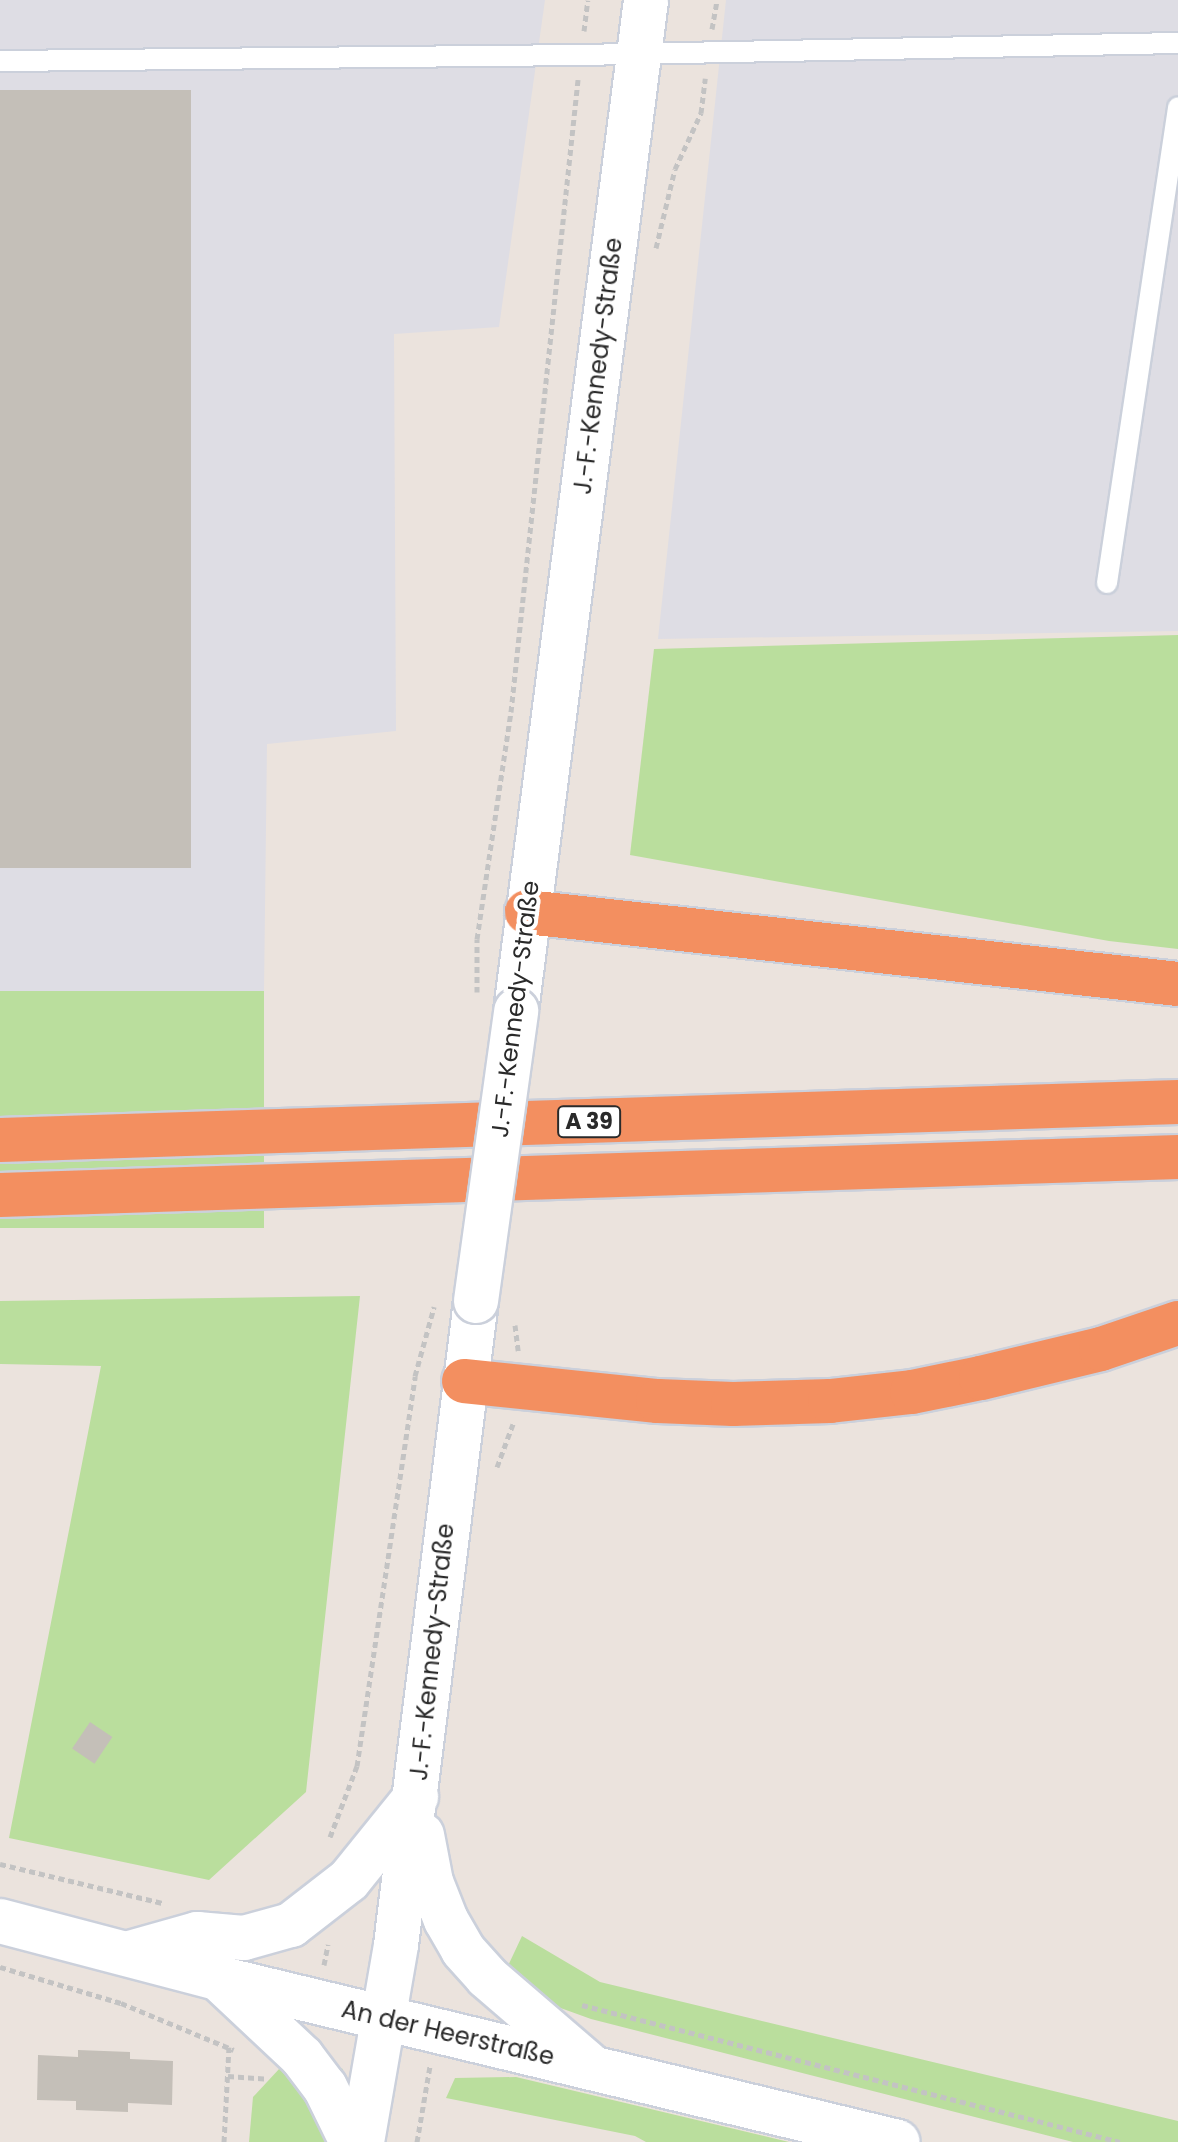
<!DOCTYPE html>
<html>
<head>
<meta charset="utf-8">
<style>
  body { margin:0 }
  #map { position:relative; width:1178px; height:2142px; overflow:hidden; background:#ebe3dd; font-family:Poppins,sans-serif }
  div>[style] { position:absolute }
  .industrial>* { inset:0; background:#dedde4 }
  .green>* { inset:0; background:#bade9d; transform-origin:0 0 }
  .building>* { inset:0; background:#c4bfb8; transform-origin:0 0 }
  .path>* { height:5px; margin-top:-2.5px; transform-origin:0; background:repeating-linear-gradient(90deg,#c3c3c3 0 6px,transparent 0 10px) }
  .roads { filter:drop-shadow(2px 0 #cbd0db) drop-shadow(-2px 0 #cbd0db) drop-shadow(0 2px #cbd0db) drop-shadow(0 -2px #cbd0db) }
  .lane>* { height:20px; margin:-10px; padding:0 10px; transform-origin:10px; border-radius:10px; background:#fff }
  .secondary>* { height:44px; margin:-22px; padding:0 22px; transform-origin:22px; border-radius:22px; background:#fff }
  .highway>* { height:44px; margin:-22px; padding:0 22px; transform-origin:22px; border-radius:22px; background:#f38f60 }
  .bridges { filter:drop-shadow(2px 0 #cbd0db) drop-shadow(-2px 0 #cbd0db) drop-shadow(0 2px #cbd0db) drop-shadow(0 -2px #cbd0db) }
  .secondary-bridge>* { height:44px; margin:-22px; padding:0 22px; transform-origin:22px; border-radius:22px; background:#fff }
  span { translate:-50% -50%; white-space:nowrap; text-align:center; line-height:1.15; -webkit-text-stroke:8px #fff; paint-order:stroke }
  .shield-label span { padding:2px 6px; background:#fff; border:2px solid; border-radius:6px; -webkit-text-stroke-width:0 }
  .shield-label { font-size:22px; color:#2a2a2a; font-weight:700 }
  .street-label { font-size:24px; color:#2a2a2a }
</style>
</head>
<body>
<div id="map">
  <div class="industrial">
    <div style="clip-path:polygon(0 0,545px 0,499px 327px,394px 334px,396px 731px,267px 744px,264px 991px,0 992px)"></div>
    <div style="clip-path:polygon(726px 0,1178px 0,1178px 631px,658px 639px)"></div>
  </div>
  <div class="green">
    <div style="clip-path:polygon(1178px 635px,1178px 949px,1109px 941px,630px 855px,654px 649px)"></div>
    <div style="left:0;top:991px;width:264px;height:237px"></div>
    <div style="clip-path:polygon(360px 1296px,306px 1792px,209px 1880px,9px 1838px,101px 1366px,0 1364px,0 1301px)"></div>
    <div style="clip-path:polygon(522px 1936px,600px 1982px,1178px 2121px,1178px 2142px,1073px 2142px,591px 2019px,555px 2006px,505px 1972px)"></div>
    <div style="clip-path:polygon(293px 2054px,343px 2069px,334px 2142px,249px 2142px,253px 2097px)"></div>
    <div style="clip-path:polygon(516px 2077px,789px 2142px,646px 2142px,635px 2136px,446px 2098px,455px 2078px)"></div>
  </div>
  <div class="building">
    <div style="left:0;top:90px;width:191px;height:778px"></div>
    <div style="left:90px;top:1722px;width:27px;height:32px;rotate:34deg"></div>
    <div style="clip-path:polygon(78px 2050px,130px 2052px,130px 2059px,173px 2061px,172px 2105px,128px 2103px,128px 2112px,76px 2110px,76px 2101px,37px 2100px,38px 2055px,78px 2057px)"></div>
  </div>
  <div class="path">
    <div style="left:712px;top:29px;width:29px;rotate:-80deg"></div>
    <div style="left:584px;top:31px;width:31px;rotate:-83deg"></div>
    <div style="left:656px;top:248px;width:81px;rotate:-76.5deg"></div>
    <div style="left:675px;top:169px;width:62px;rotate:-65.1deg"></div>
    <div style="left:701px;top:113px;width:35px;rotate:-83deg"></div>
    <div style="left:477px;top:992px;width:53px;rotate:-90deg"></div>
    <div style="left:477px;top:939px;width:230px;rotate:-81.5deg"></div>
    <div style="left:511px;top:712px;width:636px;rotate:-83.95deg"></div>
    <div style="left:515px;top:1325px;width:26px;rotate:83deg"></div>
    <div style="left:497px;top:1467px;width:46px;rotate:-69.6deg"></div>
    <div style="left:330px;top:1837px;width:76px;rotate:-69.2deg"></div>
    <div style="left:357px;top:1766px;width:394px;rotate:-81.5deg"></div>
    <div style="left:415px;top:1376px;width:72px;rotate:-74.6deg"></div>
    <div style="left:0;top:1864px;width:167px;rotate:13.5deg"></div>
    <div style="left:324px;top:1965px;width:21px;rotate:-79deg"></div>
    <div style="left:0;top:1967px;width:126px;rotate:16.6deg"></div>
    <div style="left:121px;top:2003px;width:122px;rotate:22.6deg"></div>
    <div style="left:582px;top:2005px;width:555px;rotate:14.29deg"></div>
    <div style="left:228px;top:2076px;width:39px;rotate:4deg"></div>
    <div style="left:224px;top:2142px;width:95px;rotate:-87deg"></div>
    <div style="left:417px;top:2142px;width:77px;rotate:-80.3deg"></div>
  </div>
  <div class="roads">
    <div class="lane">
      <div style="left:0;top:61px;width:580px;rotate:-0.59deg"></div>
      <div style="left:580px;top:55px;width:598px;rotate:-1.15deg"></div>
      <div style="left:1107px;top:583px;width:481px;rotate:-81.5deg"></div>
    </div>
    <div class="secondary">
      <div style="left:516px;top:1011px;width:1019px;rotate:-82.67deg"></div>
      <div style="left:422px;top:1835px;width:48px;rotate:79.2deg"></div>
      <div style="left:431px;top:1882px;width:41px;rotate:68.5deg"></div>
      <div style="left:446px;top:1920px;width:34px;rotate:60deg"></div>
      <div style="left:463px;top:1950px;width:36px;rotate:48deg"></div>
      <div style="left:487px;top:1977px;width:132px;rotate:40.7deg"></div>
      <div style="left:0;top:1921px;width:225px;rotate:14.7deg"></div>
      <div style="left:218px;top:1978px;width:699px;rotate:13.56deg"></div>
      <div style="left:130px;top:1953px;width:70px;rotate:-15.8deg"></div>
      <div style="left:197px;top:1934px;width:47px;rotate:4.9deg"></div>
      <div style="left:244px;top:1938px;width:49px;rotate:-15.5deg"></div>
      <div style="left:291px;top:1925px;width:73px;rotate:-37.8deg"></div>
      <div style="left:349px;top:1880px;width:107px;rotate:-51.1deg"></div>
      <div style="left:219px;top:1979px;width:114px;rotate:43.2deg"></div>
      <div style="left:302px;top:2057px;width:38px;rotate:53deg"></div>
      <div style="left:325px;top:2087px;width:61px;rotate:63.9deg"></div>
      <div style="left:362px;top:2142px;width:200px;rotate:-80.2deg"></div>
      <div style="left:396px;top:1945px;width:649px;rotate:-82.92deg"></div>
    </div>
    <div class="highway">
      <div style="left:527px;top:912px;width:655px;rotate:6.31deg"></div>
      <div style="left:0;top:1140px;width:1179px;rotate:-1.85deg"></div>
      <div style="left:0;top:1195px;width:1179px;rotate:-1.85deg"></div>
      <div style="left:464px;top:1381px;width:195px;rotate:5.9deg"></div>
      <div style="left:658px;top:1401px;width:75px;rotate:2.3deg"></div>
      <div style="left:733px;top:1404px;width:97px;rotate:-1.8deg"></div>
      <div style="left:830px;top:1401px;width:82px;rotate:-6.3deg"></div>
      <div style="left:912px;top:1392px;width:70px;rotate:-11.5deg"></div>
      <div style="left:981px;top:1378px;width:123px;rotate:-13.6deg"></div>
      <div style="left:1101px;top:1349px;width:81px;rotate:-18.7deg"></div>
    </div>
  </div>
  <div class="bridges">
    <div class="secondary-bridge">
      <div style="left:476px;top:1301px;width:293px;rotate:-82.1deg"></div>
    </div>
  </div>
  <div class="shield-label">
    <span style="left:589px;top:1122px">A 39</span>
  </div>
  <div class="street-label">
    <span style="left:598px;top:366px;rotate:-83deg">J.-F.-Kennedy-Straße</span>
    <span style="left:515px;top:1009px;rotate:-83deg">J.-F.-Kennedy-Straße</span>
    <span style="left:432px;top:1652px;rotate:-84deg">J.-F.-Kennedy-Straße</span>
    <span style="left:448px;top:2033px;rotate:13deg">An der Heerstraße</span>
  </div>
</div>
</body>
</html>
